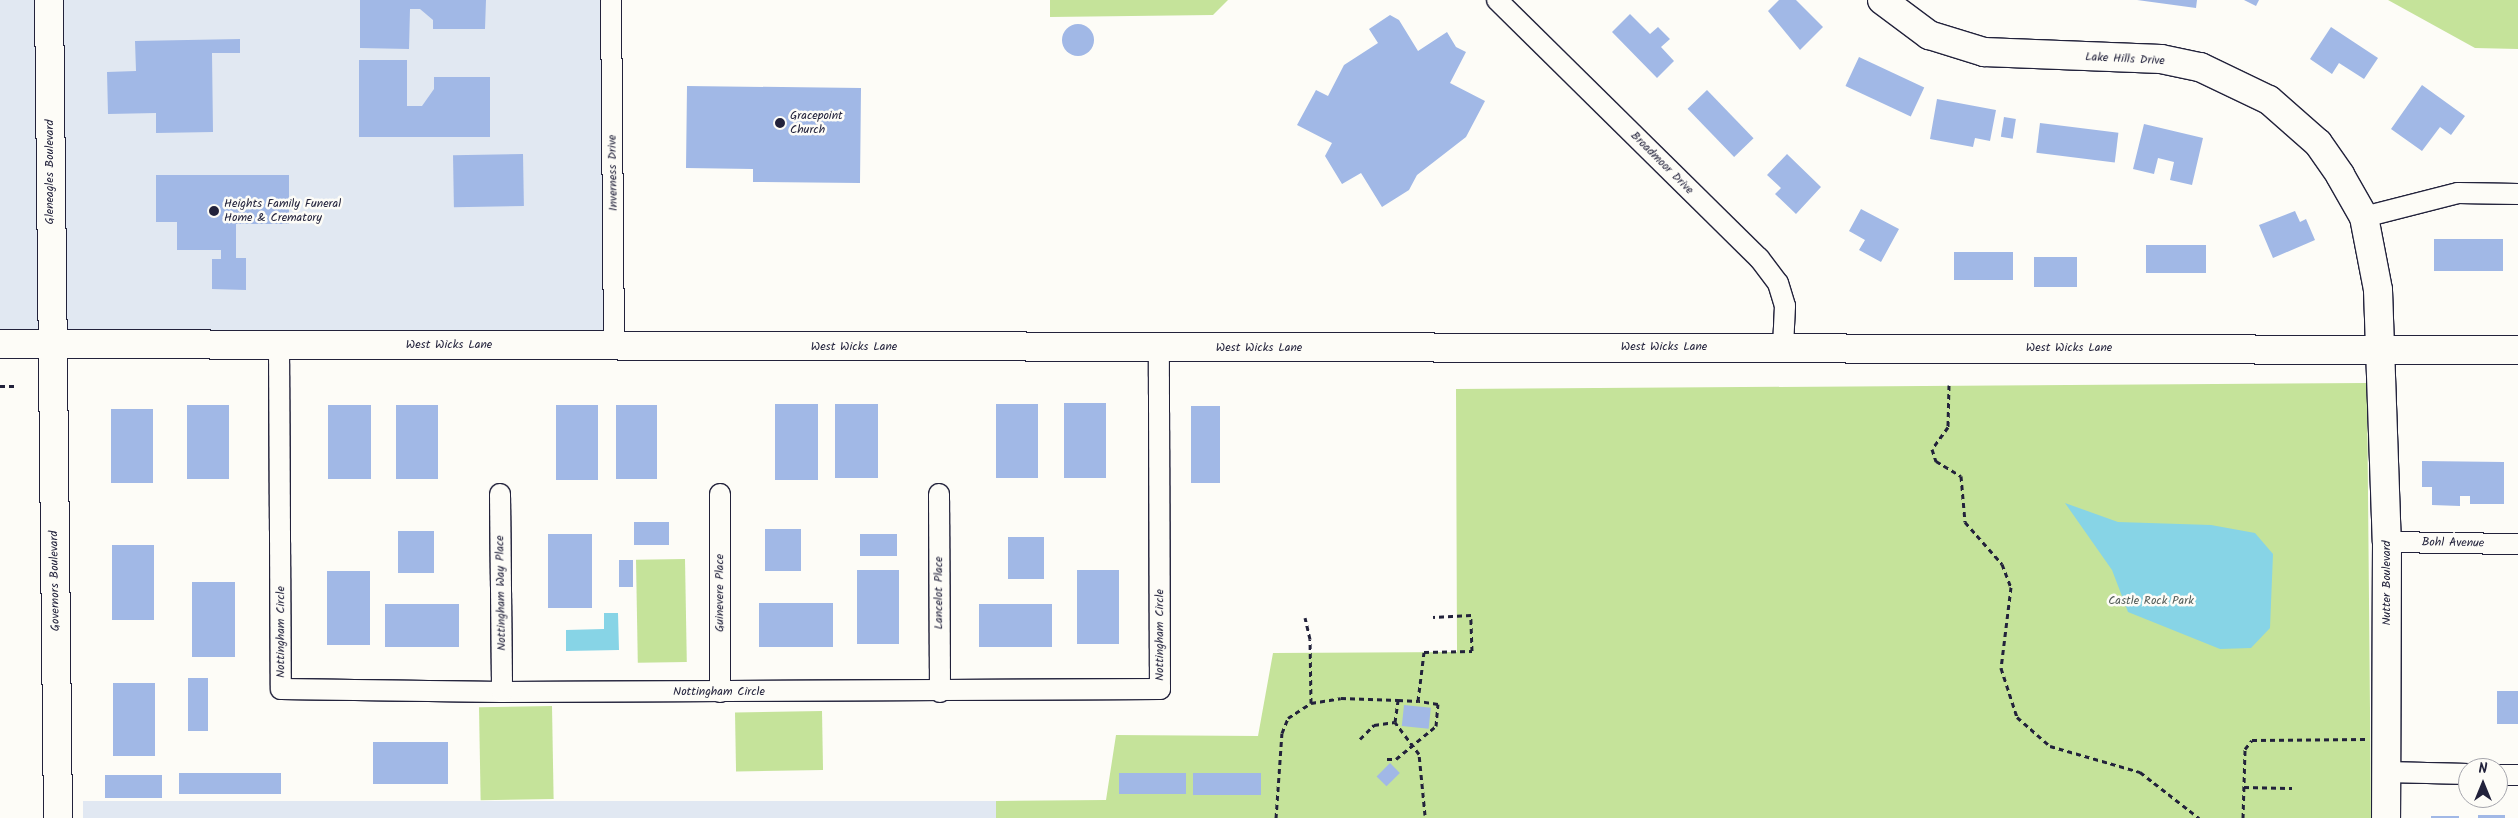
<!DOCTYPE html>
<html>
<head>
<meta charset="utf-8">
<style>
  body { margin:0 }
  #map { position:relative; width:2518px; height:818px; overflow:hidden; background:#fdfcf7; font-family:Kalam,sans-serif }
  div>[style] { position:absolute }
  .built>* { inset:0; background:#e1e8f2; transform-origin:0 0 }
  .green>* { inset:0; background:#c5e39a; transform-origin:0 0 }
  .water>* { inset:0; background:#87d4e6 }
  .building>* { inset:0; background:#a1b8e6; transform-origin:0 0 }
  .round { border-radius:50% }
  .path>* { height:3px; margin-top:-1.5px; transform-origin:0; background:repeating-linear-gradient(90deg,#22223b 0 5px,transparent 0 9px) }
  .roads { filter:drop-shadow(1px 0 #22223b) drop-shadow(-1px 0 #22223b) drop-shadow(0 1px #22223b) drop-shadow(0 -1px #22223b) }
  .street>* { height:20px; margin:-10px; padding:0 10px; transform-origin:10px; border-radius:10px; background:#fdfcf7 }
  .secondary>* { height:28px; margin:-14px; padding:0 14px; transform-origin:14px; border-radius:14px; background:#fdfcf7 }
  .dots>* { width:14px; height:14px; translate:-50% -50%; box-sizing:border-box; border:2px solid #fdfcf7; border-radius:50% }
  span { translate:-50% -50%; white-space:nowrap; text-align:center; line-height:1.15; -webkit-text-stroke:5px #fdfcf7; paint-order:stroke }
  .street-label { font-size:12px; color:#22223b }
  .poi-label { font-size:12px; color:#22223b }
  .left { translate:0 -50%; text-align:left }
  .park-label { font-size:12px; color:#535c58 }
  .north { position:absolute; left:2458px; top:758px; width:50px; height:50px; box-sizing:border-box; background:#fdfcf7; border:1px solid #a5a5ac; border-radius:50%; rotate:0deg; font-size:14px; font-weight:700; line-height:20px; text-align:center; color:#22223b }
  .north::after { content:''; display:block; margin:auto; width:18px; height:22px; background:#22223b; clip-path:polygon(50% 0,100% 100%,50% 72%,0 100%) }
</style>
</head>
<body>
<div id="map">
  <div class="built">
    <div style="left:0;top:0;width:611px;height:344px"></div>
    <div style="left:83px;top:801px;width:913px;height:17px"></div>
  </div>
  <div class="green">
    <div style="clip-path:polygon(1050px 0,1228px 0,1213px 15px,1050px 17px)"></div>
    <div style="clip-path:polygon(2388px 0,2518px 0,2518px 49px,2475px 48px)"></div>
    <div style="clip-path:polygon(2367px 383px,2371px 818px,996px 818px,996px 801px,1106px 800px,1116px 735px,1258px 736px,1273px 653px,1457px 652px,1456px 389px)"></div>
    <div style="left:685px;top:559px;width:103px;height:49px;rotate:89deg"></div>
    <div style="left:552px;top:706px;width:93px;height:73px;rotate:89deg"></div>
    <div style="left:822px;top:711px;width:59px;height:87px;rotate:89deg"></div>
  </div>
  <div class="water">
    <div style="clip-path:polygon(2065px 503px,2118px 522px,2211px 525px,2255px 533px,2273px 554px,2270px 628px,2251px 648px,2220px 649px,2128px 612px,2112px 570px)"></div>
    <div style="clip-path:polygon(604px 613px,618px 613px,619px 650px,566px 651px,566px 630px,604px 629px)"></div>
  </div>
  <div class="building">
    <div style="clip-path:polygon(360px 0,486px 0,485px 29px,433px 29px,433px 20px,420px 9px,410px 9px,409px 49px,360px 48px)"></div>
    <div style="clip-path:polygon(1779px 0,1796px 0,1823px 27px,1800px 50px,1768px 11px)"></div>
    <div style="clip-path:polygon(2137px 0,2197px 0,2196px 8px)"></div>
    <div style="clip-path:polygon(2244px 0,2259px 0,2256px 6px)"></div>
    <div style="clip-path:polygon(1630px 14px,1650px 34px,1658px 27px,1670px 39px,1661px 47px,1674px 61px,1657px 78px,1612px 32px)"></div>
    <div style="clip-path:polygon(1390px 15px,1399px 20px,1418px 51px,1447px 32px,1456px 47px,1466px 52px,1450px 83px,1485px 101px,1466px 137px,1417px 175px,1409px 190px,1382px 207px,1361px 173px,1342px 184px,1325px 156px,1332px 143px,1297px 125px,1316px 90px,1328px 96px,1344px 65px,1378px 43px,1369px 29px)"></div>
    <div class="round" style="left:1062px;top:24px;width:32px;height:32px"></div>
    <div style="clip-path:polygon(2331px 27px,2378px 58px,2364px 79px,2339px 63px,2332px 74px,2310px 59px)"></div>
    <div style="clip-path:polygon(240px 39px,240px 53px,212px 53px,213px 132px,156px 133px,156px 113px,108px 114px,107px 72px,136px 71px,135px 41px)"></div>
    <div style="left:1859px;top:57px;width:72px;height:32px;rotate:25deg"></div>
    <div style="clip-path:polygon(359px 60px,407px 60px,407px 106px,422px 106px,434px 89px,434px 77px,490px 77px,490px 137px,359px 137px)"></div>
    <div style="clip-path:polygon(2422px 85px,2465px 116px,2451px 135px,2440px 127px,2422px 151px,2391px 129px)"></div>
    <div style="clip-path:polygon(687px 86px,861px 88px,860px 183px,753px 182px,753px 169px,686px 168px)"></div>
    <div style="left:1707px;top:90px;width:67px;height:27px;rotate:46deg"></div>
    <div style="clip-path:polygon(1937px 99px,1996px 110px,1990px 141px,1975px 138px,1973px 147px,1930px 139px)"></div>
    <div style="left:2004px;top:117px;width:12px;height:20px;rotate:9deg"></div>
    <div style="left:2040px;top:123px;width:79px;height:30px;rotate:7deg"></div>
    <div style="clip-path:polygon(2144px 124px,2203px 138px,2192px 185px,2170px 180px,2174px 162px,2158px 158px,2154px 174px,2133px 169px)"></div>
    <div style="left:523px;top:154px;width:52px;height:70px;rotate:89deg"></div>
    <div style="clip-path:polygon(1787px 154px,1821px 187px,1796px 214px,1775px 194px,1781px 188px,1767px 175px)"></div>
    <div style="clip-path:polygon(156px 175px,289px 175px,289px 224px,236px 224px,236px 258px,246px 258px,246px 290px,212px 289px,212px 259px,221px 259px,221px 250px,177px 250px,177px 222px,156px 222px)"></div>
    <div style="clip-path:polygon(1861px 209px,1899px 229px,1881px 262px,1859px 250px,1865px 240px,1849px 231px)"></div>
    <div style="clip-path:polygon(2295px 211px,2300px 222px,2306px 219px,2315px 240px,2273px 258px,2259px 225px)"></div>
    <div style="left:2434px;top:239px;width:69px;height:32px"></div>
    <div style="left:2146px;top:245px;width:60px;height:28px"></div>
    <div style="left:1954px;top:252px;width:59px;height:28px"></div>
    <div style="left:2034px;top:257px;width:43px;height:30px"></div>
    <div style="left:1064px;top:403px;width:42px;height:75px"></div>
    <div style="left:775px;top:404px;width:43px;height:76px"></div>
    <div style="left:835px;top:404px;width:43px;height:74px"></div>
    <div style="left:996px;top:404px;width:42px;height:74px"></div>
    <div style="left:187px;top:405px;width:42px;height:74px"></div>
    <div style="left:328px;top:405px;width:43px;height:74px"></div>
    <div style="left:396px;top:405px;width:42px;height:74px"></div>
    <div style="left:556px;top:405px;width:42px;height:75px"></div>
    <div style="left:616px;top:405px;width:41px;height:74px"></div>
    <div style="left:1191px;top:406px;width:29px;height:77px"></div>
    <div style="left:111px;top:409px;width:42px;height:74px"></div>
    <div style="clip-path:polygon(2422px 461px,2504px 462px,2504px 504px,2470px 504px,2470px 496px,2460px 496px,2460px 506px,2432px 505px,2432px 487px,2422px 487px)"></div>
    <div style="left:634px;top:522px;width:35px;height:23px"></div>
    <div style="left:765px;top:529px;width:36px;height:42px"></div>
    <div style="left:398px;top:531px;width:36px;height:42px"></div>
    <div style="left:592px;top:534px;width:74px;height:44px;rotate:90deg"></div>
    <div style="left:860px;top:534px;width:37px;height:22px"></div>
    <div style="left:1008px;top:537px;width:36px;height:42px"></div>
    <div style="left:112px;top:545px;width:42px;height:75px"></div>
    <div style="left:619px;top:560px;width:14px;height:27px"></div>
    <div style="left:857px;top:570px;width:42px;height:74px"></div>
    <div style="left:1077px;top:570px;width:42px;height:74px"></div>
    <div style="left:327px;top:571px;width:43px;height:74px"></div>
    <div style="left:192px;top:582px;width:43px;height:75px"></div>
    <div style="left:759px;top:603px;width:74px;height:44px"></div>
    <div style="left:385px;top:604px;width:74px;height:43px"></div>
    <div style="left:979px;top:604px;width:73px;height:43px"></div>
    <div style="left:188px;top:678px;width:20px;height:53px"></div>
    <div style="left:113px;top:683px;width:42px;height:73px"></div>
    <div style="left:2497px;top:691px;width:21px;height:33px"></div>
    <div style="left:1404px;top:705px;width:27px;height:21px;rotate:6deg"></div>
    <div style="left:373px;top:742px;width:75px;height:42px"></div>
    <div style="left:1390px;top:763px;width:14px;height:19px;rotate:45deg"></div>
    <div style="left:179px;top:773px;width:102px;height:21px"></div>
    <div style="left:1119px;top:773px;width:67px;height:21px"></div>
    <div style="left:1193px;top:773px;width:68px;height:22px"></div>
    <div style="left:105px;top:775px;width:57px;height:23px"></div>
    <div style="left:2478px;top:815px;width:27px;height:3px"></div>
    <div style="left:2431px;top:816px;width:28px;height:2px"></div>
  </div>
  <div class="path">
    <div style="left:1949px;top:385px;width:42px;rotate:91.4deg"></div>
    <div style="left:1948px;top:427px;width:27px;rotate:126deg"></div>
    <div style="left:1932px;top:449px;width:13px;rotate:72deg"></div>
    <div style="left:1936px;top:461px;width:29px;rotate:31deg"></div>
    <div style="left:1961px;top:476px;width:46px;rotate:85deg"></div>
    <div style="left:1965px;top:522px;width:56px;rotate:48.6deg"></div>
    <div style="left:2002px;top:564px;width:25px;rotate:69deg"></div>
    <div style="left:2011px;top:587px;width:82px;rotate:97deg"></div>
    <div style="left:2001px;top:668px;width:52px;rotate:71.9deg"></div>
    <div style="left:2017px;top:717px;width:44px;rotate:41.3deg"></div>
    <div style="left:2050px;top:746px;width:94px;rotate:16.1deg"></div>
    <div style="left:2140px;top:772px;width:75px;rotate:37.9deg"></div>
    <div style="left:0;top:386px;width:18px"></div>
    <div style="left:1311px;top:703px;width:30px;rotate:-9deg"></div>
    <div style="left:1341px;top:698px;width:57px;rotate:2deg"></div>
    <div style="left:1360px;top:739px;width:20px;rotate:-45deg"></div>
    <div style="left:1374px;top:725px;width:21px;rotate:-8deg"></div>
    <div style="left:1387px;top:759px;width:9px"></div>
    <div style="left:1396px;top:759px;width:52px;rotate:-39.5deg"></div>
    <div style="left:1436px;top:726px;width:22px;rotate:-85deg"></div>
    <div style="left:1438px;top:704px;width:20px;rotate:-171deg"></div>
    <div style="left:2244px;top:787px;width:48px;rotate:1.2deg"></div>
    <div style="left:1425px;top:815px;width:61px;rotate:-95.6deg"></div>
    <div style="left:1419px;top:754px;width:40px;rotate:-127deg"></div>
    <div style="left:1395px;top:722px;width:22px;rotate:-82deg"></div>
    <div style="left:1398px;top:700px;width:20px;rotate:3deg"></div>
    <div style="left:1418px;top:701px;width:49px;rotate:-83deg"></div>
    <div style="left:1424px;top:652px;width:48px;rotate:-1.2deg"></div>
    <div style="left:1472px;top:651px;width:36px;rotate:-92deg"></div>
    <div style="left:1471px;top:615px;width:38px;rotate:177deg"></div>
    <div style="left:1276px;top:818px;width:85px;rotate:-86deg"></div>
    <div style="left:1282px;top:733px;width:16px;rotate:-68deg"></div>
    <div style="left:1288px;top:718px;width:27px;rotate:-33deg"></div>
    <div style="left:1311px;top:703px;width:64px;rotate:-90.9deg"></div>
    <div style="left:1310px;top:639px;width:22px;rotate:-103deg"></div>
    <div style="left:2243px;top:818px;width:69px;rotate:-88.3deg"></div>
    <div style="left:2245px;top:749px;width:11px;rotate:-52deg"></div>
    <div style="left:2252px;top:740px;width:113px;rotate:-0.5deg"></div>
  </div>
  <div class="roads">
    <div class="street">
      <div style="left:611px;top:0;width:346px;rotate:89.5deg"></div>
      <div style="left:1497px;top:0;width:368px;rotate:44.6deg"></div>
      <div style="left:1759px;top:258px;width:31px;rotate:53deg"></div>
      <div style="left:1778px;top:283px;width:24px;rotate:73deg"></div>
      <div style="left:1785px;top:306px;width:41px;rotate:92.8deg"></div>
      <div style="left:2364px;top:217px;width:97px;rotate:-14.3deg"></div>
      <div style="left:2458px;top:193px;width:60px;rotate:1deg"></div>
      <div style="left:279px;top:345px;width:344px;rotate:89.7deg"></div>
      <div style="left:281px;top:689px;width:221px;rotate:0.8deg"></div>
      <div style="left:502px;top:692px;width:658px;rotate:-0.26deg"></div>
      <div style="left:1160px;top:689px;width:341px;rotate:-90.2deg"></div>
      <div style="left:500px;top:494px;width:198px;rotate:89.4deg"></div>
      <div style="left:939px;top:494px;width:198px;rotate:89.7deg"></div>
      <div style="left:2387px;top:542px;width:131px;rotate:0.9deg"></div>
      <div style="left:720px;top:692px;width:198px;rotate:-90deg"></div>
      <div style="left:2386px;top:772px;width:82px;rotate:1.4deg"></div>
      <div style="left:2498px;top:775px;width:20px"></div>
    </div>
    <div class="secondary">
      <div style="left:49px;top:0;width:818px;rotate:89.37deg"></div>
      <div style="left:1882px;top:0;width:59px;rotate:36.7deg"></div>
      <div style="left:1929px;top:35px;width:58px;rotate:17.2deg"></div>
      <div style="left:1984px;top:52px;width:177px;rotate:2.3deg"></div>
      <div style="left:2161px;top:59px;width:40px;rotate:12deg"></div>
      <div style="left:2200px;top:67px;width:76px;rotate:25.6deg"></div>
      <div style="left:2269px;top:100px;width:65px;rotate:41.3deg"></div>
      <div style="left:2318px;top:143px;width:39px;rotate:55deg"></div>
      <div style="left:2340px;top:175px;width:48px;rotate:60.3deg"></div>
      <div style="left:2364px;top:217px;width:74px;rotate:79.1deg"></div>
      <div style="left:2378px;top:290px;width:252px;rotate:88deg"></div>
      <div style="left:2387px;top:542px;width:276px;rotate:90.2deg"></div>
      <div style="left:0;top:344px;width:2518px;rotate:0.14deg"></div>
    </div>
  </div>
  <div class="dots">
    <div style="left:780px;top:123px;background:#22223b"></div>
    <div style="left:214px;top:211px;background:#22223b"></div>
  </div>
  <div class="street-label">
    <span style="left:2125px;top:59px;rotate:3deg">Lake Hills Drive</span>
    <span style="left:1662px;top:163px;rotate:45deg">Broadmoor Drive</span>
    <span style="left:50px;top:172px;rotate:-90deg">Gleneagles Boulevard</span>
    <span style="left:613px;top:173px;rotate:-91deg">Inverness Drive</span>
    <span style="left:449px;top:345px">West Wicks Lane</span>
    <span style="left:854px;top:347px">West Wicks Lane</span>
    <span style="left:1664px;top:347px">West Wicks Lane</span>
    <span style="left:1259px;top:348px">West Wicks Lane</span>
    <span style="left:2069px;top:348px">West Wicks Lane</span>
    <span style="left:2453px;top:543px;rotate:1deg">Bohl Avenue</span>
    <span style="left:55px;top:581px;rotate:-91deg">Governors Boulevard</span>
    <span style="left:2387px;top:583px;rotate:-90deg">Nutter Boulevard</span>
    <span style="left:501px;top:593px;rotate:-91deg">Nottingham Way Place</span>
    <span style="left:720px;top:593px;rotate:-90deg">Guinevere Place</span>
    <span style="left:939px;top:593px;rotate:-90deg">Lancelot Place</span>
    <span style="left:281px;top:632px;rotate:-90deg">Nottingham Circle</span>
    <span style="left:1160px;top:635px;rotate:-90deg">Nottingham Circle</span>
    <span style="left:719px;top:692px">Nottingham Circle</span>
  </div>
  <div class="poi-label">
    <span class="left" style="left:790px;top:123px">Gracepoint<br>Church</span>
    <span class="left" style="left:224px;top:211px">Heights Family Funeral<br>Home &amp; Crematory</span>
  </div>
  <div class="park-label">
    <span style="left:2151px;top:601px">Castle Rock Park</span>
  </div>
  <div class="north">N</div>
</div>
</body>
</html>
